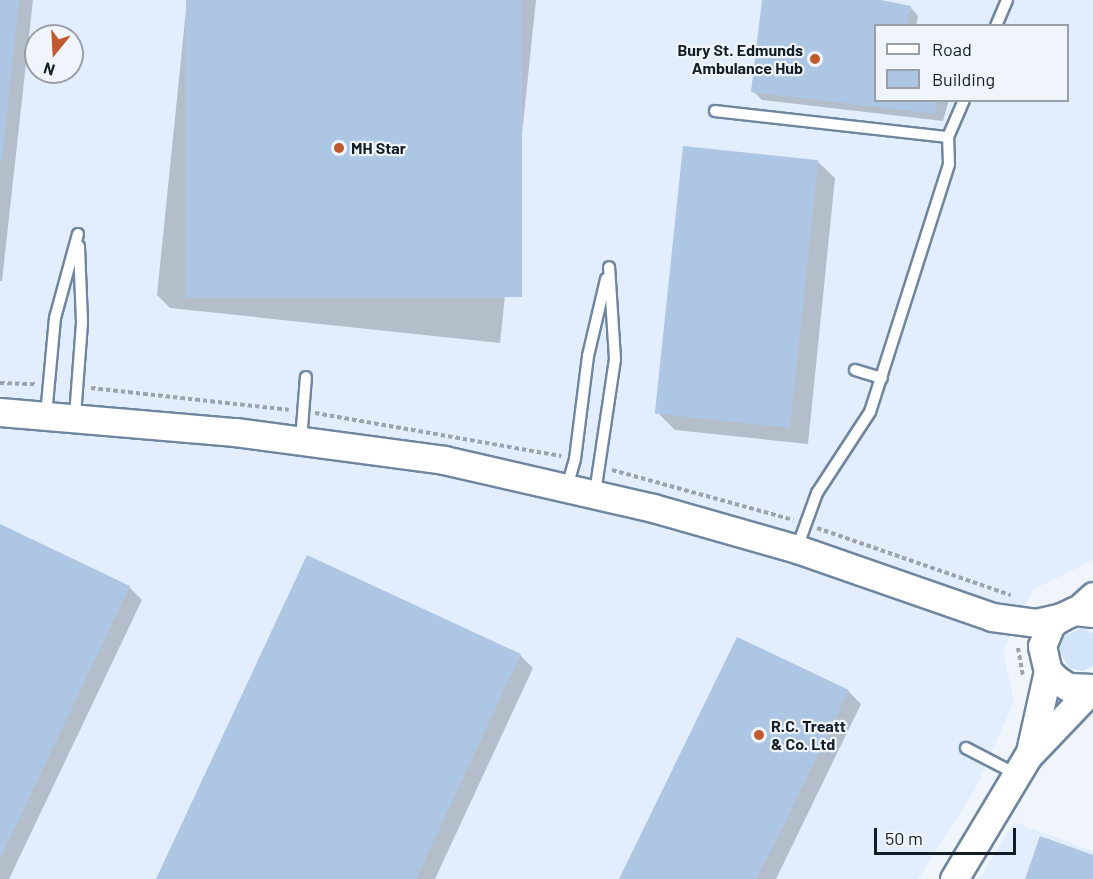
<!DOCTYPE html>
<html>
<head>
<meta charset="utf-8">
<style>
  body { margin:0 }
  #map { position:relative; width:1093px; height:879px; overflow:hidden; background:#f0f5fb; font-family:Barlow,sans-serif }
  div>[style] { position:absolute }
  .built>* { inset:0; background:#e2eefd }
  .green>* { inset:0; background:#d1e4f9 }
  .shadow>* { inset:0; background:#0003 }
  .building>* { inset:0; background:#adc6e3; transform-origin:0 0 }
  .path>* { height:4px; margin-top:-2px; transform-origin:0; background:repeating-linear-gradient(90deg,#9da3ab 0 4.5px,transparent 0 7.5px) }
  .roads { filter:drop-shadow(2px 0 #6f86a1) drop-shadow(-2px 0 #6f86a1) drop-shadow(0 2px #6f86a1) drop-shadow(0 -2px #6f86a1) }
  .service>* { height:10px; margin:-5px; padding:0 5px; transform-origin:5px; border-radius:5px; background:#fff }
  .minor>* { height:22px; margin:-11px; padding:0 11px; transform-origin:11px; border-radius:11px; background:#fff }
  .tertiary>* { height:27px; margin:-13.5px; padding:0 13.5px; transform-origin:13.5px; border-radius:13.5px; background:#fff }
  .dots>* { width:16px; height:16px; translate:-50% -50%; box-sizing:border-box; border:3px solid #f0f5fb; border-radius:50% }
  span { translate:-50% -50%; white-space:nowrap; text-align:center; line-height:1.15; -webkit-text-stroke:4.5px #f0f5fb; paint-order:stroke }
  .poi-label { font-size:16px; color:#141d28; font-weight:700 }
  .right { translate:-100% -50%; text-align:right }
  .left { translate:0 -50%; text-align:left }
  .legend { position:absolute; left:874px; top:24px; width:195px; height:78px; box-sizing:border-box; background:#f0f5fb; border:2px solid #989fa7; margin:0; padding:8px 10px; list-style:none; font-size:18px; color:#141d28 }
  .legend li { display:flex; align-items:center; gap:12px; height:30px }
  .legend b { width:30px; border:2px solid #989fa7 }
  .north { position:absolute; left:24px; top:24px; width:60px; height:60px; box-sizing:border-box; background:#f0f5fb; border:2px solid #989fa7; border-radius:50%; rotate:198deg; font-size:16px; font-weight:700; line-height:24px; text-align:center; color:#141d28 }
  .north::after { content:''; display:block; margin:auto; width:21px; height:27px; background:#c0592e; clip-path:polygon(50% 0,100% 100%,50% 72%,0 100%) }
  .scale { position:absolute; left:874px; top:828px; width:142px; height:27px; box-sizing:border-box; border:3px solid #141d28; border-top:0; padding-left:8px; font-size:18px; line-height:21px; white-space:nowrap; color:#141d28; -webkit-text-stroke:4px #f0f5fb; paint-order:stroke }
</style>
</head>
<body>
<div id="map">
  <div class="built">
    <div style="clip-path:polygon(evenodd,0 0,1093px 0,1093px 560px,1034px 589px,1003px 651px,1014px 701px,976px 788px,918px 879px,0 879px,0 0,876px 26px,1068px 26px,1068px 100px,876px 100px,876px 26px,0 0,36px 36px,72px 36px,72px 72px,36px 72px,36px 36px)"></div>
    <div style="clip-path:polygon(1014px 822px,1093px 851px,1093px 879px,979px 879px)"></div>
  </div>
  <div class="green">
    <div style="clip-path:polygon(1081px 628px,1093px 633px,1093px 666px,1083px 671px,1069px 668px,1059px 651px,1063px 637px)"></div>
  </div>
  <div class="shadow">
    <div style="clip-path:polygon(0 0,33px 0,2px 281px,0 281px)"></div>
    <div style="clip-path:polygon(187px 0,536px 0,500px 343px,170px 308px,157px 295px)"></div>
    <div style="clip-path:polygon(764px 0,874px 0,910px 7px,918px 16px,916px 26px,876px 26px,876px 100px,949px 100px,943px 121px,762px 100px,753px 91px)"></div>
    <div style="clip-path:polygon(817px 161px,835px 178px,808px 444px,675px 430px,658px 413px)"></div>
    <div style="clip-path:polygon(0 526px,129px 587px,142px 600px,9px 879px,0 879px)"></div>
    <div style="clip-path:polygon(520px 655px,533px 668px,435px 879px,158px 879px)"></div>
    <div style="clip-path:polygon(848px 691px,861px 704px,776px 879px,621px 879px)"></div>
  </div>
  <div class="building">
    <div style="clip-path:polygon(0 0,19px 0,2px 160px,0 159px)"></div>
    <div style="left:186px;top:0;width:336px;height:297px"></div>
    <div style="clip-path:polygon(762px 0,881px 0,911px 6px,907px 26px,876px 26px,876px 100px,938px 100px,935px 114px,751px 92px)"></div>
    <div style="left:683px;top:146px;width:136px;height:269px;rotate:6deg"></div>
    <div style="clip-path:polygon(0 524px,130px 586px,0 859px)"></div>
    <div style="clip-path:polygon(307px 555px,521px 654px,416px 879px,156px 879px)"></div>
    <div style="clip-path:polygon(737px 637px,849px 690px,780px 833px,756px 879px,619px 879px)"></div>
    <div style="clip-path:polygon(1040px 836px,1093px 855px,1093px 879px,1025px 879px)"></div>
  </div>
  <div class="path">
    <div style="left:0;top:383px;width:36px;rotate:2deg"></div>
    <div style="left:91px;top:388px;width:199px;rotate:6.3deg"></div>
    <div style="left:315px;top:413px;width:250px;rotate:9.9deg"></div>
    <div style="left:612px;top:470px;width:188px;rotate:15.4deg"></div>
    <div style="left:817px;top:528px;width:205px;rotate:19.1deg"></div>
    <div style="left:1018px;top:648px;width:28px;rotate:80deg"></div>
  </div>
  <div class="roads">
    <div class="service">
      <div style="left:996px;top:26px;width:28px;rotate:-67deg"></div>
      <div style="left:715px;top:111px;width:234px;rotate:6.4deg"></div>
      <div style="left:855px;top:370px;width:28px;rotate:17deg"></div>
      <div style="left:46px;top:415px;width:97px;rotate:-84.7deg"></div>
      <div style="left:55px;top:318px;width:87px;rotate:-74.7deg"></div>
      <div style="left:75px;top:416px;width:94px;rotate:-85.7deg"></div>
      <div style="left:82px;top:322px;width:76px;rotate:-92.3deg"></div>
      <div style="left:301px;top:440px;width:63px;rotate:-85.5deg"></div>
      <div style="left:567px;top:487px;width:29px;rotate:-74deg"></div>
      <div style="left:575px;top:459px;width:104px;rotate:-82.8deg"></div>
      <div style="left:588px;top:356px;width:79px;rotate:-76.8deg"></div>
      <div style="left:595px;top:493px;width:135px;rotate:-81.5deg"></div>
      <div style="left:615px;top:359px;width:92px;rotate:-93.7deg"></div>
      <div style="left:797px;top:548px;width:59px;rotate:-70deg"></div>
      <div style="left:817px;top:493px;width:97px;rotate:-56.8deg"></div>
      <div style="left:870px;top:412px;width:260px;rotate:-72.3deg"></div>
      <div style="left:949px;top:164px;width:27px;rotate:-92deg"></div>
      <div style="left:948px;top:137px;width:40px;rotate:-66.6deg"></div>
      <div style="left:966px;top:748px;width:56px;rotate:27.5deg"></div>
    </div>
    <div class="minor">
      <div style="left:1074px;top:611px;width:25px;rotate:-42deg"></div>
    </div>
    <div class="tertiary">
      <div style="left:0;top:412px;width:236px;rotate:4.9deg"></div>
      <div style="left:235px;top:432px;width:211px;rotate:7.6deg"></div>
      <div style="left:444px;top:460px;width:214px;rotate:12.9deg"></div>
      <div style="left:653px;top:508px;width:150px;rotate:15.9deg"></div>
      <div style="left:797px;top:549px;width:207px;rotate:19.2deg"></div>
      <div style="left:992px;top:617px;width:44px;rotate:7.8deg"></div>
      <div style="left:1036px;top:623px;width:26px;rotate:-13deg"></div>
      <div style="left:1093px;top:613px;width:19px;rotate:-174deg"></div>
      <div style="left:1074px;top:611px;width:14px;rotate:155deg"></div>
      <div style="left:1061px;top:617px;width:12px;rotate:145deg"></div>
      <div style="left:1051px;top:624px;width:24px;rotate:112deg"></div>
      <div style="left:1042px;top:646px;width:26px;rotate:77deg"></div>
      <div style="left:1048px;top:671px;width:13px;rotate:45deg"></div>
      <div style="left:1057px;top:680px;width:13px;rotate:32deg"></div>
      <div style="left:1068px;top:687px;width:25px;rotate:2deg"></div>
      <div style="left:1030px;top:752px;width:83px;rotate:-77.5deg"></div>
      <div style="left:954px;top:879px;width:144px;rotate:-59deg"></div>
      <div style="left:1028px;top:756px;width:94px;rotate:-46.3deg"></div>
    </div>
  </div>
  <div class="dots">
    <div style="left:815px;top:59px;background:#c0592e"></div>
    <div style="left:339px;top:148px;background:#c0592e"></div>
    <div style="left:759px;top:735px;background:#c0592e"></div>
  </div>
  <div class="poi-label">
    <span class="right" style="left:803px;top:59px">Bury St. Edmunds<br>Ambulance Hub</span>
    <span class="left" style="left:351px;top:148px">MH Star</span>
    <span class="left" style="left:771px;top:735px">R.C. Treatt<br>&amp; Co. Ltd</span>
  </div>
  <ul class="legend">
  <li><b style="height:8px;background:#fff"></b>Road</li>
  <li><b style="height:16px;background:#adc6e3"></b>Building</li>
  </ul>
  <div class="north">N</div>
  <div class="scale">50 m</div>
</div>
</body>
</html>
